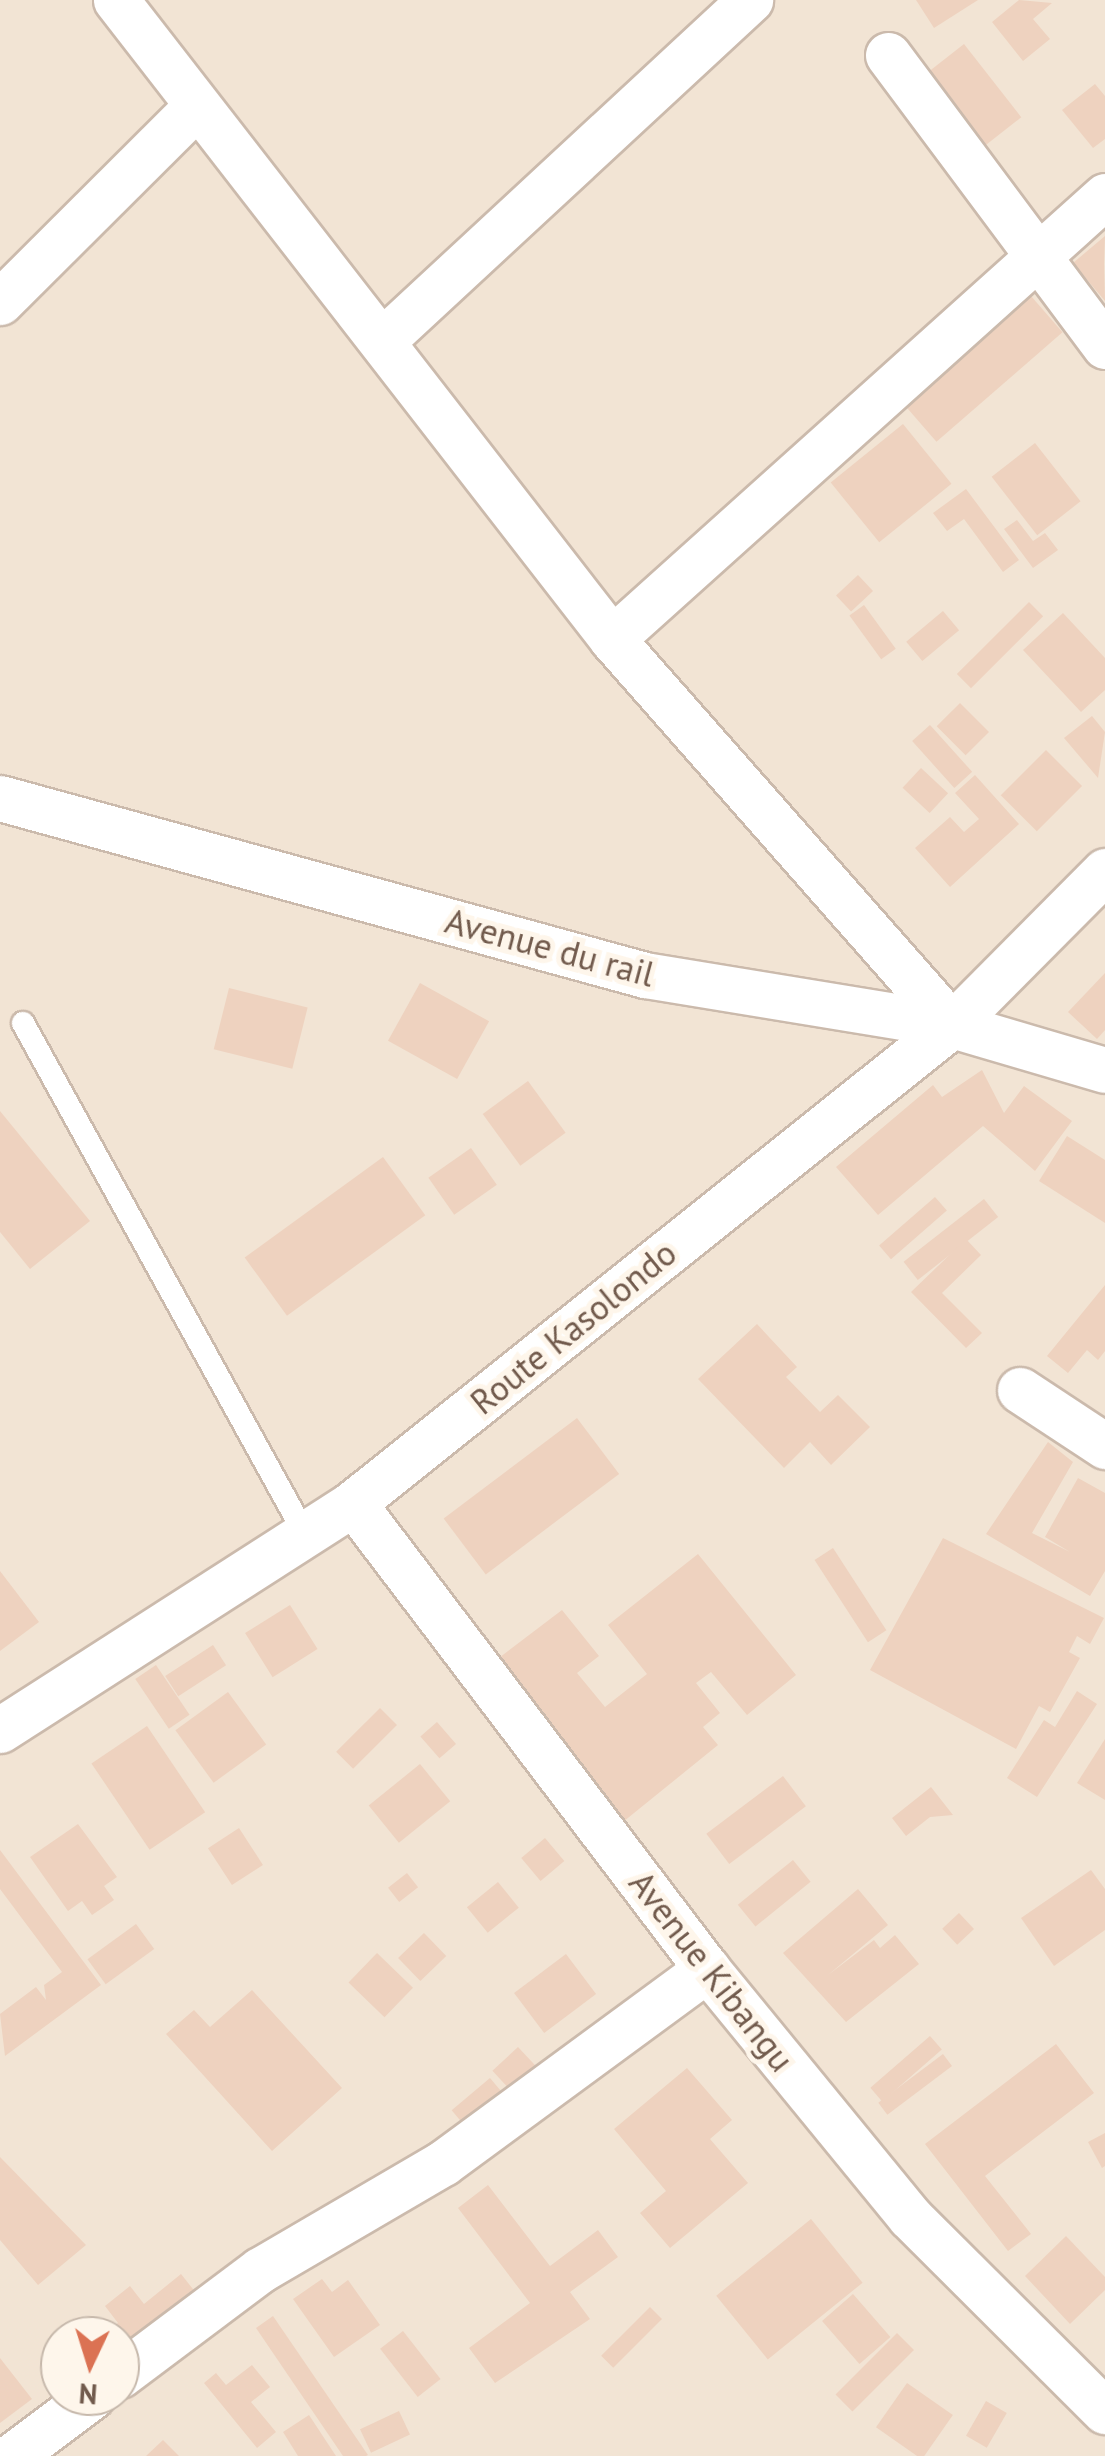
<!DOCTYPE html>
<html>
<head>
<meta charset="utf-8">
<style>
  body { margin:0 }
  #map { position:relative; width:1105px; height:2456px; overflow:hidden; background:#faf2e5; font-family:"PT Sans",sans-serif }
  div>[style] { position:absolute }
  .residential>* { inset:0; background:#f2e4d4 }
  .building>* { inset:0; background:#eed2bf; transform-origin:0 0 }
  .roads { filter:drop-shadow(2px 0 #cbbaac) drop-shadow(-2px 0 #cbbaac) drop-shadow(0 2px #cbbaac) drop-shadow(0 -2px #cbbaac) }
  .lane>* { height:22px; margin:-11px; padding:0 11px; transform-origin:11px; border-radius:11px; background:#fff }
  .street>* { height:45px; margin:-22.5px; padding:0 22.5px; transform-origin:22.5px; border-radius:22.5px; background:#fff }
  span { translate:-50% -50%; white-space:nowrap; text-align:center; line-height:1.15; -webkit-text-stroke:10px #fef6eb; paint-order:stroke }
  .street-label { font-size:35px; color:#715a4c }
  .north { position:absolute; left:40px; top:2316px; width:100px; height:100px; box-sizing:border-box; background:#fef6eb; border:2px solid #c6b8ab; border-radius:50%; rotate:184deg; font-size:28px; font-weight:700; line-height:40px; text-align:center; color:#715a4c }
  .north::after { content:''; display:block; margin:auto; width:35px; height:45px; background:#db7253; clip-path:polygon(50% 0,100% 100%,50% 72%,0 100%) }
</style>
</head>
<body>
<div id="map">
  <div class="residential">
    <div style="clip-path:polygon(evenodd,0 0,1105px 0,1105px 2456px,0 2456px,0 0,60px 2336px,120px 2336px,120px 2396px,60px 2396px,60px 2336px)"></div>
  </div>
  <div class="building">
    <div style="clip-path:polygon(916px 0,978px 0,934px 28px)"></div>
    <div style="clip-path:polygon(1019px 0,1052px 3px,1033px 19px,1050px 39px,1023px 61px,992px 22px)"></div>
    <div style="left:964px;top:44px;width:93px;height:49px;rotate:52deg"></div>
    <div style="clip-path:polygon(1095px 84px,1105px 96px,1105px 139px,1093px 148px,1062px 110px)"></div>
    <div style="clip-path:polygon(1105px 236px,1104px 264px,1105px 301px,1073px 263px)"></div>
    <div style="left:1031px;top:296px;width:48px;height:167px;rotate:49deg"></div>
    <div style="left:903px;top:424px;width:77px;height:93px;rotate:51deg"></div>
    <div style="left:1035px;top:443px;width:74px;height:55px;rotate:52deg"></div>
    <div style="clip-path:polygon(966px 489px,1019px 560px,1003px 572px,964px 519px,947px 531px,933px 513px)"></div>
    <div style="clip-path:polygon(1017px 520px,1033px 541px,1045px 533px,1058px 550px,1033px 568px,1004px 529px)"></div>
    <div style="left:858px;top:575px;width:22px;height:30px;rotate:47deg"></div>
    <div style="left:1029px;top:602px;width:20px;height:102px;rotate:45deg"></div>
    <div style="left:864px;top:605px;width:54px;height:18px;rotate:54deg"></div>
    <div style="left:943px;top:611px;width:25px;height:48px;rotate:50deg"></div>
    <div style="clip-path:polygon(1063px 613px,1105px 658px,1105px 690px,1081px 712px,1023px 650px)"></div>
    <div style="left:960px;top:703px;width:41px;height:33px;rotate:45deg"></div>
    <div style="clip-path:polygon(1092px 716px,1105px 732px,1098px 778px,1064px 738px)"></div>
    <div style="left:930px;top:725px;width:63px;height:24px;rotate:48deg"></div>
    <div style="left:1046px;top:750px;width:51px;height:64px;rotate:45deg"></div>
    <div style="left:921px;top:768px;width:37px;height:27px;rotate:43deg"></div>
    <div style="clip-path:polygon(975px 775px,1019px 824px,950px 887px,915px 848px,950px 817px,964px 832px,979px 819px,955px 793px)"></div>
    <div style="clip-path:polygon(1105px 973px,1105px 1030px,1097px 1039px,1068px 1012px)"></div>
    <div style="left:420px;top:983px;width:79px;height:66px;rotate:29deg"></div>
    <div style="left:229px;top:988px;width:81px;height:63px;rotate:14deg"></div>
    <div style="clip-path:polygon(982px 1070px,1004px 1113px,1024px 1086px,1072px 1121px,1035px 1171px,983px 1126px,878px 1215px,836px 1167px,933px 1085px,942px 1097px)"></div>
    <div style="left:528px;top:1081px;width:64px;height:56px;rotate:54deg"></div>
    <div style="clip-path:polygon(0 1111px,90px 1221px,30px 1269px,0 1232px)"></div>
    <div style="clip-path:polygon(1067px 1136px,1105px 1160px,1105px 1223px,1039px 1181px)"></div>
    <div style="left:471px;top:1148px;width:45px;height:52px;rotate:55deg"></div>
    <div style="left:383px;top:1157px;width:72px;height:171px;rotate:54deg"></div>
    <div style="left:935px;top:1197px;width:18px;height:74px;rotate:49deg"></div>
    <div style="left:984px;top:1199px;width:23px;height:102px;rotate:52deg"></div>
    <div style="clip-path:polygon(966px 1239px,981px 1255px,942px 1293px,982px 1333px,966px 1348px,911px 1292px)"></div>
    <div style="clip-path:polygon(1105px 1285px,1105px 1351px,1098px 1360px,1087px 1350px,1068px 1373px,1047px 1356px)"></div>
    <div style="clip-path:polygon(757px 1324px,797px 1367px,786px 1377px,820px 1412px,838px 1395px,870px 1427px,831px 1465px,810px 1442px,784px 1468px,698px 1379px)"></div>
    <div style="left:577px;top:1418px;width:70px;height:167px;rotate:53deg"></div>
    <div style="clip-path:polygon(1048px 1442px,1073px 1462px,1032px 1533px,1070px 1552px,1045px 1537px,1078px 1478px,1105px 1493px,1105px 1571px,1090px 1596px,986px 1534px)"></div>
    <div style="clip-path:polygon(943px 1538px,1104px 1618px,1090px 1644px,1077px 1636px,1069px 1652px,1080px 1658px,1050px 1712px,1039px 1706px,1016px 1749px,870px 1670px)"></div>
    <div style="left:833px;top:1548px;width:98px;height:22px;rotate:57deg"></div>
    <div style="clip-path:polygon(698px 1554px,796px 1675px,747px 1715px,711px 1672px,696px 1683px,720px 1713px,703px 1727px,718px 1745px,618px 1826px,491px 1664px,562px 1610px,599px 1656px,577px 1673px,605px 1707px,647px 1674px,608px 1625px)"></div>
    <div style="clip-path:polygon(0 1571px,39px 1622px,0 1651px)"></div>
    <div style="left:290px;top:1605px;width:52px;height:53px;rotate:58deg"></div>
    <div style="left:213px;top:1645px;width:24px;height:57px;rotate:57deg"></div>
    <div style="left:156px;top:1665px;width:60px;height:25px;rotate:56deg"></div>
    <div style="clip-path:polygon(1077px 1691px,1097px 1704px,1037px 1797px,1007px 1778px,1044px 1720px,1055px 1727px)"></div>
    <div style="left:228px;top:1692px;width:65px;height:65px;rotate:54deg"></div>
    <div style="left:380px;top:1708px;width:24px;height:62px;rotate:45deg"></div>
    <div style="left:437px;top:1722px;width:29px;height:22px;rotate:49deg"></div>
    <div style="left:147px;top:1726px;width:104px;height:67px;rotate:56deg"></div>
    <div style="clip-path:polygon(1105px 1739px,1105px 1800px,1077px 1783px)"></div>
    <div style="left:420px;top:1764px;width:48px;height:66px;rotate:51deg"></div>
    <div style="left:783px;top:1776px;width:38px;height:96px;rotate:53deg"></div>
    <div style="clip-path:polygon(931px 1787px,953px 1815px,930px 1817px,906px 1836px,892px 1818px)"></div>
    <div style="clip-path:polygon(78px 1824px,117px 1877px,104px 1886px,114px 1900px,92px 1915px,82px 1901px,68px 1911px,30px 1857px)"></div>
    <div style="left:239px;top:1828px;width:44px;height:37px;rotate:57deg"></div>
    <div style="left:545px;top:1838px;width:30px;height:31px;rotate:50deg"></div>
    <div style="clip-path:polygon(0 1850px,101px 1985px,5px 2056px,0 2014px,36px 1987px,46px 2000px,44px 1985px,62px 1972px,0 1889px)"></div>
    <div style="left:793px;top:1860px;width:28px;height:71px;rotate:51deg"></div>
    <div style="clip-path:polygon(1091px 1870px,1105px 1889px,1105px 1930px,1054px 1966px,1021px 1918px)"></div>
    <div style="left:407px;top:1873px;width:18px;height:24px;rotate:52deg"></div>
    <div style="left:498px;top:1882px;width:33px;height:40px;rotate:51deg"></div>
    <div style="clip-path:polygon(858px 1889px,888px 1925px,828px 1975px,874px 1940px,880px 1948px,895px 1935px,919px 1964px,846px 2022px,783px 1953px)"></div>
    <div style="left:959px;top:1913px;width:22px;height:23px;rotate:47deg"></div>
    <div style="left:136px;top:1924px;width:31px;height:60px;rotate:54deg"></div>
    <div style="left:424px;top:1933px;width:32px;height:36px;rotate:46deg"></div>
    <div style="left:377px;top:1953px;width:50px;height:41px;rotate:44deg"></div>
    <div style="left:566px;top:1954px;width:50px;height:65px;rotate:53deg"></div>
    <div style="clip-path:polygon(252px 1990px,342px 2088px,272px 2151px,166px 2034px,194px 2010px,210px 2027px)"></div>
    <div style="left:930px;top:2036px;width:18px;height:79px;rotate:49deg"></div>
    <div style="clip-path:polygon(1056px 2044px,1094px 2093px,985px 2176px,1031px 2234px,1008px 2251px,925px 2144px)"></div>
    <div style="left:518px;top:2047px;width:35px;height:35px;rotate:47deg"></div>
    <div style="left:943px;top:2054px;width:15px;height:81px;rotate:53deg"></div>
    <div style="clip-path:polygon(687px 2068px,732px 2120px,710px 2139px,748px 2183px,670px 2248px,640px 2213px,666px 2191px,614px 2129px)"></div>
    <div style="left:490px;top:2078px;width:31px;height:50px;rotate:50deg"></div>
    <div style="clip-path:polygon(1105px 2133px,1105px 2166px,1102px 2168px,1088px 2142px)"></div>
    <div style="clip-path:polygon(0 2157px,86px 2245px,38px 2285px,0 2240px)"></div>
    <div style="clip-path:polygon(488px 2185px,550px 2266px,598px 2230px,618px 2257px,570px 2292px,590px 2319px,495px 2383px,469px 2348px,530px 2303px,458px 2208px)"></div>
    <div style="left:811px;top:2219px;width:82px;height:122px;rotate:51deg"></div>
    <div style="clip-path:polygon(1066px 2236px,1105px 2277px,1105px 2290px,1070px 2324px,1025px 2276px)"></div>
    <div style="clip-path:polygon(181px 2274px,204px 2303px,120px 2363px,120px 2336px,103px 2336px,118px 2323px,105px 2306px,130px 2286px,144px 2304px)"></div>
    <div style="clip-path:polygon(322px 2279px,332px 2292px,348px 2280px,380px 2325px,334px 2357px,293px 2299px)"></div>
    <div style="left:853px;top:2294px;width:57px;height:41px;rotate:49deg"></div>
    <div style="left:650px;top:2307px;width:17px;height:69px;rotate:45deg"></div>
    <div style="clip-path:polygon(273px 2316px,368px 2455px,366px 2456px,343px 2456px,256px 2328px)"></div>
    <div style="left:403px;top:2331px;width:61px;height:29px;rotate:52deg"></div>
    <div style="left:897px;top:2333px;width:24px;height:87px;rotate:45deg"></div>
    <div style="clip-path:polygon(0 2358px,32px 2399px,0 2423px)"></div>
    <div style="clip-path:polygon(252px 2365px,270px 2387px,251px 2402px,276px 2432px,257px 2448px,204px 2383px,216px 2373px,226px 2385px)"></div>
    <div style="left:907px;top:2383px;width:56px;height:54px;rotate:35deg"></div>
    <div style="left:986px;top:2401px;width:24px;height:40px;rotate:30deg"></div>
    <div style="left:399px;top:2411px;width:26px;height:43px;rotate:65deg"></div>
    <div style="clip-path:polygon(309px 2415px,336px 2456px,298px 2456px,283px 2432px)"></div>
    <div style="clip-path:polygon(163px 2440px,179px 2456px,146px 2456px)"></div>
  </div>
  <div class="roads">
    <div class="lane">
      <div style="left:23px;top:1023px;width:584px;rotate:61.11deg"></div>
    </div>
    <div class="street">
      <div style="left:116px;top:0;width:809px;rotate:52.18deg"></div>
      <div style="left:612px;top:639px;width:514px;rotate:48.63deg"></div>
      <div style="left:888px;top:55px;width:363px;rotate:53.3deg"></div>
      <div style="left:0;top:302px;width:276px;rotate:-44.9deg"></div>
      <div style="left:382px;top:341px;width:502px;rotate:-42.82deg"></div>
      <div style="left:612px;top:639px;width:663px;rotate:-41.94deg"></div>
      <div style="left:0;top:798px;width:669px;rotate:15.35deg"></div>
      <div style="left:645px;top:975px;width:311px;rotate:9.3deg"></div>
      <div style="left:952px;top:1025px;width:159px;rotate:16.4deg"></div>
      <div style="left:1020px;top:1390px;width:102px;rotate:33.4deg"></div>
      <div style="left:353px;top:1503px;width:585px;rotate:52.78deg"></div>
      <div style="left:707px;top:1969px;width:320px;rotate:50.7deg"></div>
      <div style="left:910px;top:2217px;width:275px;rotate:44.9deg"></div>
      <div style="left:0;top:1730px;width:420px;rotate:-32.7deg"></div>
      <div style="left:353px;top:1503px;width:766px;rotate:-38.59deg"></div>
      <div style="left:952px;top:1025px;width:217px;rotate:-45.2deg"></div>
      <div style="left:120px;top:2375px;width:175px;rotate:-36.9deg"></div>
      <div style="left:260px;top:2270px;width:212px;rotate:-30.3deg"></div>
      <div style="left:443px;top:2163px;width:328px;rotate:-36.3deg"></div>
      <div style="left:12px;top:2456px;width:100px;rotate:-36.9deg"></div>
    </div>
  </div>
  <div class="street-label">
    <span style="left:550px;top:947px;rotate:15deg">Avenue du rail</span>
    <span style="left:573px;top:1327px;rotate:-39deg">Route Kasolondo</span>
    <span style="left:712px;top:1971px;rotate:52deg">Avenue Kibangu</span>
  </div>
  <div class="north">N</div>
</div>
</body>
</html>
